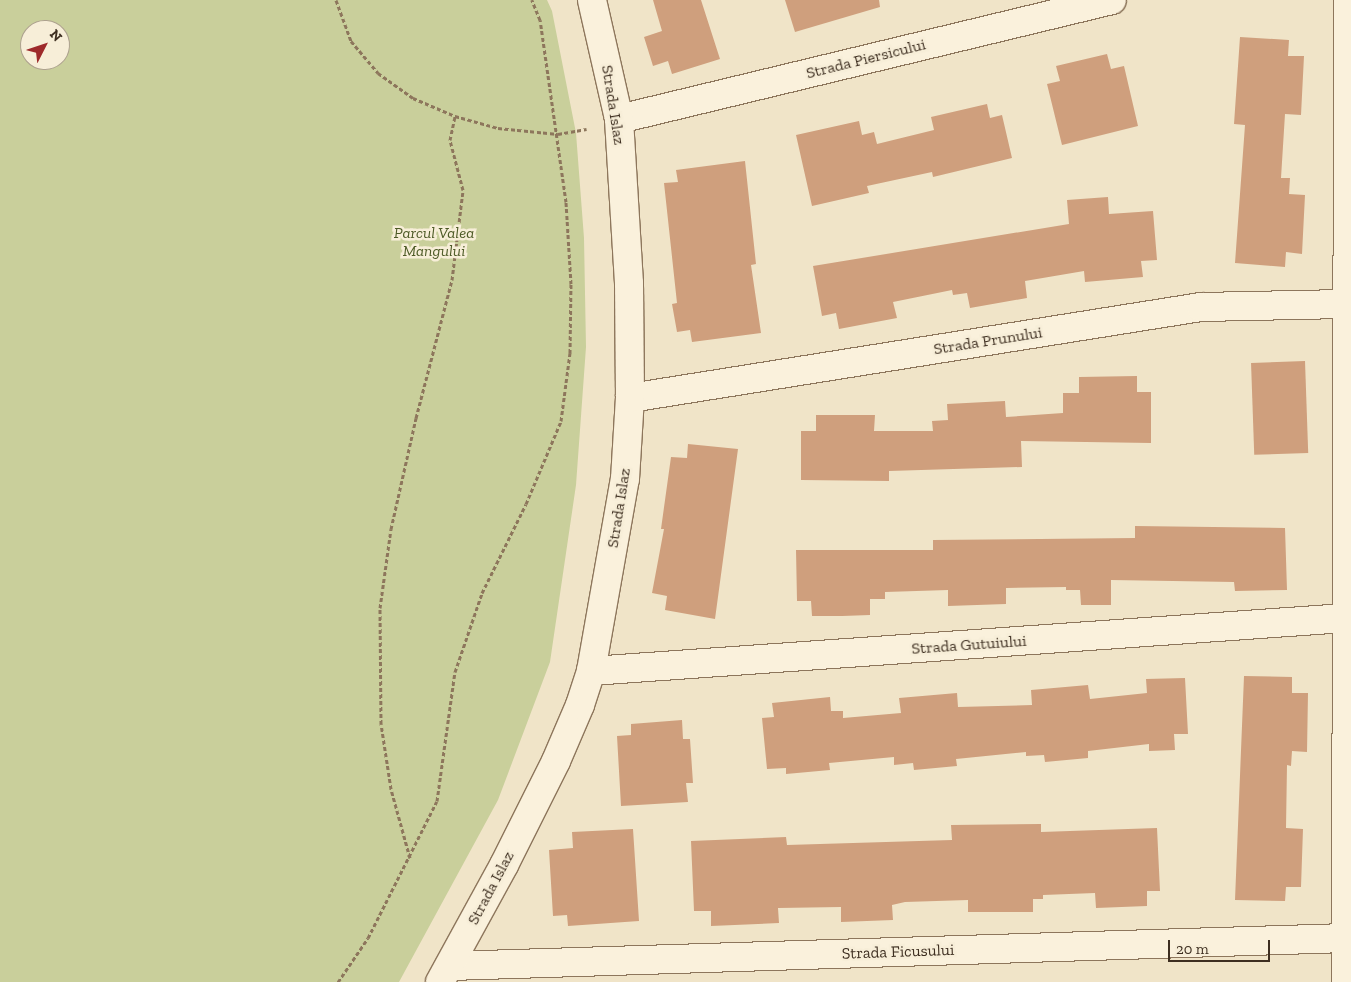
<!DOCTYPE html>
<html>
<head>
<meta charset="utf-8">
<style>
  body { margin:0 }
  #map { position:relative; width:1351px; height:982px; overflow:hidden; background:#f0e4c8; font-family:"Zilla Slab",serif }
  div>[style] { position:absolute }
  .green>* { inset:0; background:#c9cf9b }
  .building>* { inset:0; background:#cf9f7d; transform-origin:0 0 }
  .path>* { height:3px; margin-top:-1.5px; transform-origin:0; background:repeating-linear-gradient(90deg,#8d765c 0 4px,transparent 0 6.5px) }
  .roads { filter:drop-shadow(1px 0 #8d765c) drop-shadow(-1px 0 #8d765c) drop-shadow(0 1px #8d765c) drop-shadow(0 -1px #8d765c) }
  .street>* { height:28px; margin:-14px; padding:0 14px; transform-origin:14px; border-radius:14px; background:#faf1dc }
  span { translate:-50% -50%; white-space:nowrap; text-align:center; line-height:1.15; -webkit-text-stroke:5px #f7eed8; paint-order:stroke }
  .street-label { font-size:16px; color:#3d2e20 }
  .park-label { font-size:16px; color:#4d5a26; font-style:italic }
  .north { position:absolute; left:20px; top:20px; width:50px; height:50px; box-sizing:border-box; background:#f7eed8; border:1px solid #ada18e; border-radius:50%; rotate:49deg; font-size:14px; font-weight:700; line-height:20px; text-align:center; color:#3d2e20 }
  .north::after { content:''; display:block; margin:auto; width:18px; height:22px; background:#9e2a2b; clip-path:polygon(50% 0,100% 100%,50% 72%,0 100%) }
  .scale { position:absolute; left:1168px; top:940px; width:102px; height:22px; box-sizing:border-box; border:2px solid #3d2e20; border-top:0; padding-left:6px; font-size:15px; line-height:18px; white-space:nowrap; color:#3d2e20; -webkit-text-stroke:4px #f7eed8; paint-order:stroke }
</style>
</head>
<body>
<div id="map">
  <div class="green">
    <div style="clip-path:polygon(evenodd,0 0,547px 0,552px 11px,576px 133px,584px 238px,586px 347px,576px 485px,550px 662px,498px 800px,399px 982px,0 982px,0 0,30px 30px,60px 30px,60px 60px,30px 60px,30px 30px)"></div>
  </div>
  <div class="building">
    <div style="clip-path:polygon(653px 0,701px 0,720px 59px,672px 74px,668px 61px,653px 66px,644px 37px,662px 31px)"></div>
    <div style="clip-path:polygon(785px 0,879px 0,880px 7px,795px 32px)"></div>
    <div style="clip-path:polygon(1240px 37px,1289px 40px,1288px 56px,1304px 56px,1301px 115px,1285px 114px,1281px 178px,1290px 178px,1289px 194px,1305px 195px,1302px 254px,1286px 252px,1285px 267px,1235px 263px,1245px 125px,1234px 124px)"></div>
    <div style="clip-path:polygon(1107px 54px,1111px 69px,1124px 66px,1138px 126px,1062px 145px,1047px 84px,1060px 81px,1056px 66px)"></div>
    <div style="clip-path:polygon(987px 104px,990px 118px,1002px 115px,1012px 158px,933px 177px,932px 172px,867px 186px,869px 193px,812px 206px,796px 135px,859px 121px,862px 135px,874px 132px,877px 144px,934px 130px,931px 117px)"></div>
    <div style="clip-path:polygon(745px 161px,756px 264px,751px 265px,761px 333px,692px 342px,690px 330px,677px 332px,672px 304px,677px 303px,664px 183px,678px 182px,676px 170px)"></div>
    <div style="clip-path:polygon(1108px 197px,1109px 214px,1153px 211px,1157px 260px,1141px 261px,1143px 277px,1085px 282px,1084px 271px,1025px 281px,1027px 298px,970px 308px,967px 293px,953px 295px,952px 290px,893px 302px,897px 318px,839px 329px,836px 313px,822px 316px,813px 266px,1069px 224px,1067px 200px)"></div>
    <div style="left:1305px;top:361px;width:92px;height:54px;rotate:88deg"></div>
    <div style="clip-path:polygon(1137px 376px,1137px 392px,1151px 392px,1151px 443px,1021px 441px,1022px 467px,889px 471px,889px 481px,801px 480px,801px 431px,816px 431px,816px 415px,875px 415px,874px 431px,933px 431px,932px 421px,948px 420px,947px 404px,1005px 401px,1006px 417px,1063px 413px,1063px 393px,1079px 393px,1079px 377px)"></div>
    <div style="clip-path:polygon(688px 444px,738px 449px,715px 619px,665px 610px,667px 596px,652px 593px,664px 529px,661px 529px,671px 457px,687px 458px)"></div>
    <div style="clip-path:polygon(1135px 526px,1285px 528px,1287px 590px,1235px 591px,1234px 582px,1111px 580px,1111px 605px,1081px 605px,1080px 590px,1066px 590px,1066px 587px,1006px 588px,1006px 604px,948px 606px,948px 590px,885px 592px,885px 599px,870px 599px,870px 615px,842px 616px,812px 616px,811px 601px,797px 601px,796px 550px,933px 550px,933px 540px,1135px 538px)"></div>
    <div style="clip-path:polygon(1244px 676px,1292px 677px,1292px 693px,1308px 693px,1307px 752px,1292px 751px,1291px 766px,1287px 765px,1286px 828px,1303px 829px,1301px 887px,1286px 887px,1285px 901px,1235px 900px)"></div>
    <div style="clip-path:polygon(1185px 678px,1188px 734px,1174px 734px,1175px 750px,1149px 751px,1149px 744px,1088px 751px,1088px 758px,1045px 762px,1044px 755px,1026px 756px,1026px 752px,956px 759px,957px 766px,914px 770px,913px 763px,894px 765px,894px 757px,829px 763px,830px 770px,786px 774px,786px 768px,767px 769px,762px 718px,774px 717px,772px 703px,830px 697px,831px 711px,843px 711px,843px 718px,901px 713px,899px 698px,957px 693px,958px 707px,1032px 705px,1031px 690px,1088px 685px,1090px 699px,1147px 693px,1146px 679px)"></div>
    <div style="clip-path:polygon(682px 720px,683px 739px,690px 739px,693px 783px,686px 783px,688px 802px,621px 806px,617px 736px,631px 735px,631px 724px)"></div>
    <div style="clip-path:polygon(1041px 824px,1041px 832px,1157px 828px,1160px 891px,1147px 891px,1147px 906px,1096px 908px,1095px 893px,1043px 895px,1043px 899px,1033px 899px,1033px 912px,968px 912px,968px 900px,905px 902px,892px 905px,893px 920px,841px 922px,841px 907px,778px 908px,779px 923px,711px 926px,711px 911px,694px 911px,691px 841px,786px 837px,787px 845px,952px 840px,951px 825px)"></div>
    <div style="clip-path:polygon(633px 829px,639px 921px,568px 926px,567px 915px,553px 916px,549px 850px,573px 848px,572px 832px)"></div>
  </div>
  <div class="path">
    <div style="left:336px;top:0;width:44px;rotate:69.9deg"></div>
    <div style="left:351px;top:41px;width:42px;rotate:49.8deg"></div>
    <div style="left:378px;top:73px;width:43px;rotate:35.5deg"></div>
    <div style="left:413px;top:98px;width:46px;rotate:23.2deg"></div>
    <div style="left:455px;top:116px;width:45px;rotate:15.6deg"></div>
    <div style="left:498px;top:128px;width:60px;rotate:5.7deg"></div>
    <div style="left:558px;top:134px;width:29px;rotate:-10deg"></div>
    <div style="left:410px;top:858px;width:72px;rotate:-105.4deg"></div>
    <div style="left:391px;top:789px;width:66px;rotate:-98.7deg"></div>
    <div style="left:381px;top:724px;width:116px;rotate:-90.5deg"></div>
    <div style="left:380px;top:608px;width:80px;rotate:-82.1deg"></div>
    <div style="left:391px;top:529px;width:114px;rotate:-77.3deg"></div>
    <div style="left:416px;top:418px;width:143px;rotate:-75.4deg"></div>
    <div style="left:452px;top:280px;width:91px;rotate:-83deg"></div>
    <div style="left:463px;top:190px;width:52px;rotate:-104.6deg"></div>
    <div style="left:450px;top:140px;width:25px;rotate:-78deg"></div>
    <div style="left:338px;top:982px;width:53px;rotate:-55.7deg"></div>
    <div style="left:368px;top:938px;width:153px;rotate:-63.3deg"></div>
    <div style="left:437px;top:801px;width:130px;rotate:-82.1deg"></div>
    <div style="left:455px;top:672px;width:83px;rotate:-71.1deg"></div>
    <div style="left:482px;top:593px;width:99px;rotate:-63.7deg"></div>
    <div style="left:526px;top:504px;width:90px;rotate:-67.1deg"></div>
    <div style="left:561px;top:421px;width:69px;rotate:-82.5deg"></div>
    <div style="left:570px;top:353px;width:69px;rotate:-89.2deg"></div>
    <div style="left:571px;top:284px;width:82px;rotate:-93.5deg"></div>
    <div style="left:566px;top:202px;width:184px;rotate:-98.1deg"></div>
    <div style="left:540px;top:20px;width:22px;rotate:-112deg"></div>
  </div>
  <div class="roads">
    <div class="street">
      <div style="left:619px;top:119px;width:507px;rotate:-13.57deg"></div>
      <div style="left:630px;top:398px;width:578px;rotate:-9.06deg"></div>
      <div style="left:1201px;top:307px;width:146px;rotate:-1.2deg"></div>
      <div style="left:591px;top:671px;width:757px;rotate:-4.02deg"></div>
      <div style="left:450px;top:966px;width:896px;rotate:-1.79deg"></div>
      <div style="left:440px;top:982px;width:133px;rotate:-61.3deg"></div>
      <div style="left:504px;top:865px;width:116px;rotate:-63.4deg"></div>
      <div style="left:556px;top:761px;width:61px;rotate:-66.8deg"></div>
      <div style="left:580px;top:705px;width:36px;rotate:-72deg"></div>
      <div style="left:591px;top:671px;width:195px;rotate:-80deg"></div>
      <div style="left:625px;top:479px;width:81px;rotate:-86.5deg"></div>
      <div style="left:630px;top:398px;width:115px;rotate:-90.5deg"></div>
      <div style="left:629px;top:283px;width:164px;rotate:-93.5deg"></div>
      <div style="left:619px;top:119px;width:122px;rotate:-102.8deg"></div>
      <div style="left:1346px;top:982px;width:982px;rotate:-89.88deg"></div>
    </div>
  </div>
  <div class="street-label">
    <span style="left:866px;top:59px;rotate:-14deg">Strada Piersicului</span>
    <span style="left:613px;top:105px;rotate:81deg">Strada Islaz</span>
    <span style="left:988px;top:341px;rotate:-9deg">Strada Prunului</span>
    <span style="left:619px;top:508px;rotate:-81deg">Strada Islaz</span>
    <span style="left:969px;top:645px;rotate:-4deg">Strada Gutuiului</span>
    <span style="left:491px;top:888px;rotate:-62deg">Strada Islaz</span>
    <span style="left:898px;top:952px;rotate:-2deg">Strada Ficusului</span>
  </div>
  <div class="park-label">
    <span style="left:434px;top:242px">Parcul Valea<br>Mangului</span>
  </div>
  <div class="north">N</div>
  <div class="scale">20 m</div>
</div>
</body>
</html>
